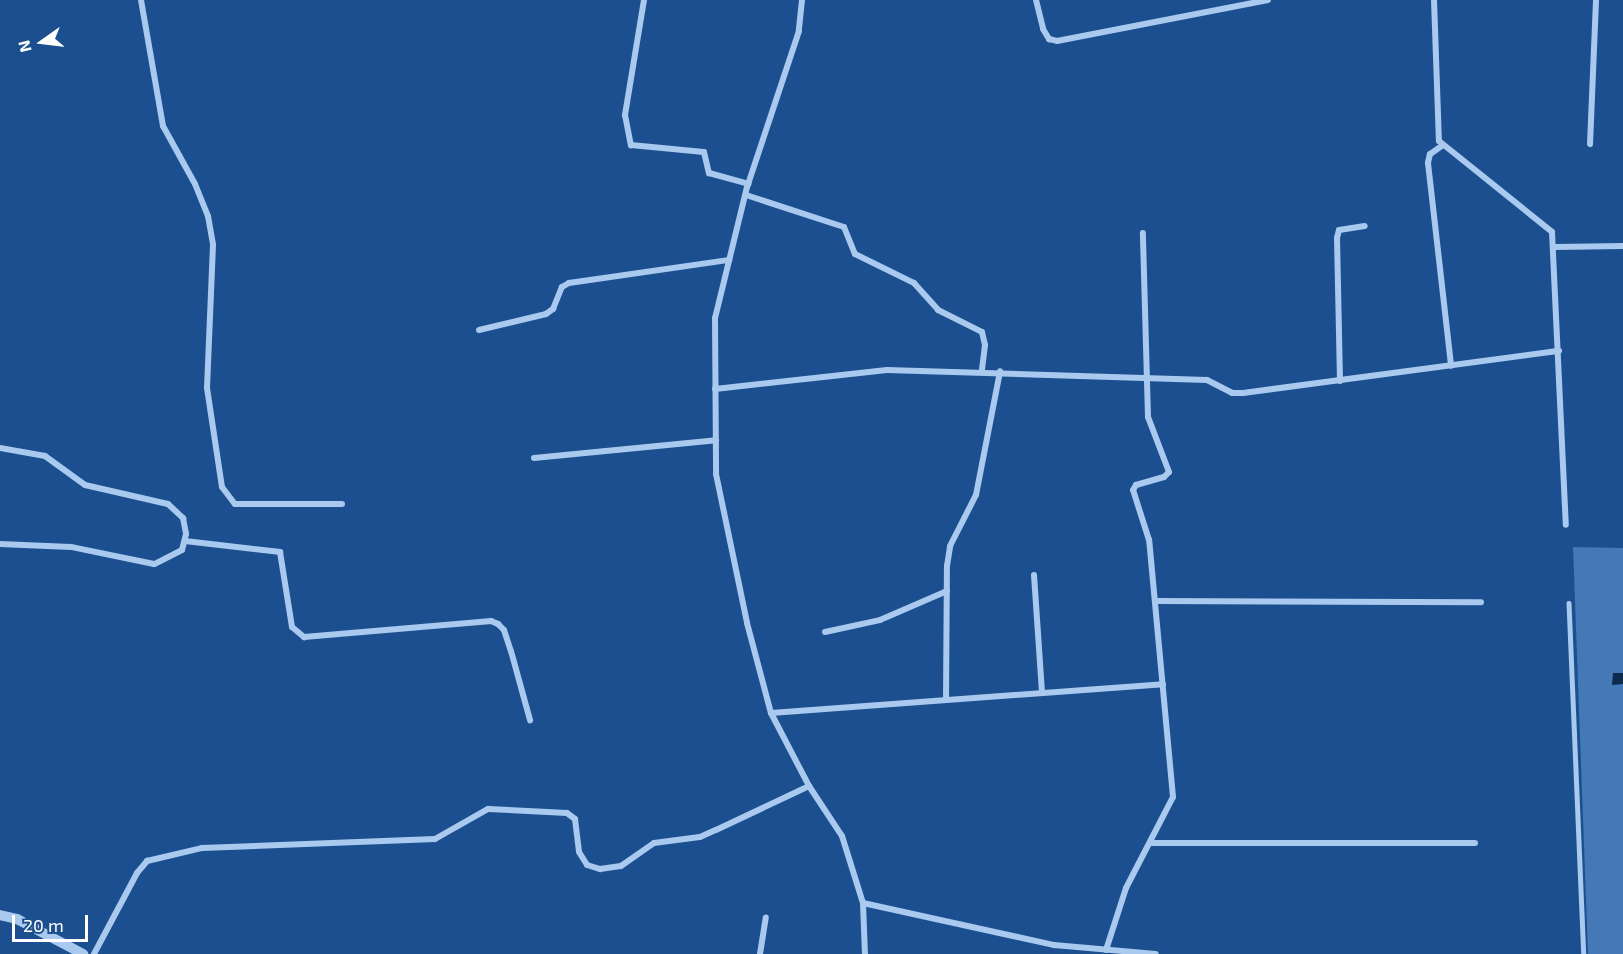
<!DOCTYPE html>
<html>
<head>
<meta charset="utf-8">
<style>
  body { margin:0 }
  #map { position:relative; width:1623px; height:954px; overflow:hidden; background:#1b4f8f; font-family:"Exo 2",sans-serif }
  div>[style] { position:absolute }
  .shadow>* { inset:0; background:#0007 }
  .building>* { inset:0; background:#4478b7 }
  .service>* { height:4.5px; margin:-2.25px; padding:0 2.25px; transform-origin:2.25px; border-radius:2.25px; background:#a9c9ee }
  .minor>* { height:6px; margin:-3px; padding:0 3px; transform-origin:3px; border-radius:3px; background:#a9c9ee }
  .tertiary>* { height:10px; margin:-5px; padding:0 5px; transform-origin:5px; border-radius:5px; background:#a9c9ee }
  span { translate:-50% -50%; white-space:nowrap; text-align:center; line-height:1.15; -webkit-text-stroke:4.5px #1b4f8f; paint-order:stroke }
  .north { position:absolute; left:12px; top:12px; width:60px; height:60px; -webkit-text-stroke:4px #1b4f8f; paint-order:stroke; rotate:256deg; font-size:16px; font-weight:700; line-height:24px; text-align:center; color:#fff }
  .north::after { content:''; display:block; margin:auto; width:21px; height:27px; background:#fff; clip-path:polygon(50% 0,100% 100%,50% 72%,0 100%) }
  .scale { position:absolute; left:12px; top:915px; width:76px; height:27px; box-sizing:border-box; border:3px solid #fff; border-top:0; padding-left:8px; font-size:18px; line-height:21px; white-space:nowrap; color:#fff; -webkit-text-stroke:4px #1b4f8f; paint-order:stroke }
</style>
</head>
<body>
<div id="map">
  <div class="shadow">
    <div style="clip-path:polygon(1623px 549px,1623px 954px,1589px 954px)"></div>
  </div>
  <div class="building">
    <div style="clip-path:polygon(1573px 547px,1623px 548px,1623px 673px,1613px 673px,1612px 685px,1623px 684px,1623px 954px,1588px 954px)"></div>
  </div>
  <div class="service">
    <div style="left:1569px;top:603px;width:351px;rotate:87.6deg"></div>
  </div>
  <div class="minor">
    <div style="left:141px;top:0;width:128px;rotate:80.1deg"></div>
    <div style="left:163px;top:126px;width:66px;rotate:61.1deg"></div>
    <div style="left:195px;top:184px;width:35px;rotate:68deg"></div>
    <div style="left:208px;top:216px;width:29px;rotate:80deg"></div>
    <div style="left:213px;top:245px;width:143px;rotate:92.4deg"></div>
    <div style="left:207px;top:388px;width:100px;rotate:81.4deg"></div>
    <div style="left:222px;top:487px;width:21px;rotate:53deg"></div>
    <div style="left:235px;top:504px;width:107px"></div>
    <div style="left:644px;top:0;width:117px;rotate:99.4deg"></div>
    <div style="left:625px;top:115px;width:31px;rotate:79deg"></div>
    <div style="left:631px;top:145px;width:73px;rotate:5.5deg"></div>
    <div style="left:704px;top:152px;width:22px;rotate:77deg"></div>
    <div style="left:709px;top:173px;width:41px;rotate:15.4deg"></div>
    <div style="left:802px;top:0;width:31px;rotate:96deg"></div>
    <div style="left:799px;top:31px;width:164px;rotate:108.4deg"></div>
    <div style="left:747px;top:187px;width:135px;rotate:103.7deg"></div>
    <div style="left:715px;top:318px;width:156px;rotate:89.6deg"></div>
    <div style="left:716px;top:474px;width:152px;rotate:78.2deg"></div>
    <div style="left:747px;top:623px;width:93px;rotate:75.1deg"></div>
    <div style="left:771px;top:713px;width:82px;rotate:62.5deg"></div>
    <div style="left:809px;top:786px;width:60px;rotate:56.6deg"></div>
    <div style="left:842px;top:836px;width:70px;rotate:72.6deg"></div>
    <div style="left:863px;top:903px;width:51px;rotate:87.8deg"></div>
    <div style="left:1036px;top:0;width:30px;rotate:76deg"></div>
    <div style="left:1043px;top:29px;width:12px;rotate:59deg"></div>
    <div style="left:1049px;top:39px;width:8px;rotate:14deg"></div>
    <div style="left:1057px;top:41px;width:215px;rotate:-11deg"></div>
    <div style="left:1434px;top:0;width:141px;rotate:88deg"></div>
    <div style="left:1439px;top:141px;width:145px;rotate:38.8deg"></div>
    <div style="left:1552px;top:232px;width:293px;rotate:87.3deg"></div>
    <div style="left:1590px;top:144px;width:144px;rotate:-87.6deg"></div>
    <div style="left:1443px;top:145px;width:16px;rotate:145deg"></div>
    <div style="left:1430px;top:154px;width:9px;rotate:103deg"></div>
    <div style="left:1428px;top:163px;width:204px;rotate:83.5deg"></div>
    <div style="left:746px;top:195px;width:103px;rotate:18.1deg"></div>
    <div style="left:844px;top:227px;width:29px;rotate:68deg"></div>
    <div style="left:855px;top:254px;width:66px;rotate:26.2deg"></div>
    <div style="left:914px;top:283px;width:36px;rotate:48deg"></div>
    <div style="left:938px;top:310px;width:49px;rotate:26.6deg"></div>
    <div style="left:982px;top:332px;width:13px;rotate:77deg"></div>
    <div style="left:985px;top:345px;width:26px;rotate:97deg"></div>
    <div style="left:1555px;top:247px;width:68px;rotate:-0.8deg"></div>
    <div style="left:479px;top:330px;width:69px;rotate:-13.4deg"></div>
    <div style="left:546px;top:314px;width:9px;rotate:-36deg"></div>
    <div style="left:553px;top:309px;width:24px;rotate:-68deg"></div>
    <div style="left:562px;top:287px;width:8px;rotate:-30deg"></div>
    <div style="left:569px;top:283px;width:162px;rotate:-8.2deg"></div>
    <div style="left:1340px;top:381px;width:143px;rotate:-91.2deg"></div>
    <div style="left:1337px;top:238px;width:8px;rotate:-76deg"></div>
    <div style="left:1339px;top:230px;width:26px;rotate:-9deg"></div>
    <div style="left:715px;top:389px;width:173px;rotate:-6.3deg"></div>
    <div style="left:887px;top:370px;width:320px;rotate:1.8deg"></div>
    <div style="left:1207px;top:380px;width:28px;rotate:27deg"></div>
    <div style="left:1232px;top:393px;width:11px"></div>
    <div style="left:1243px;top:393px;width:319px;rotate:-7.6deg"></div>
    <div style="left:0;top:448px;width:46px;rotate:10.1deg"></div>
    <div style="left:45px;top:456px;width:49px;rotate:35.9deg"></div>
    <div style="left:85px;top:485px;width:85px;rotate:12.9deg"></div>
    <div style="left:168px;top:504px;width:21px;rotate:43deg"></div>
    <div style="left:183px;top:518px;width:16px;rotate:79deg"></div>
    <div style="left:186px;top:534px;width:16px;rotate:104deg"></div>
    <div style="left:182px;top:550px;width:31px;rotate:153deg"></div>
    <div style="left:154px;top:564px;width:85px;rotate:-168.4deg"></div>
    <div style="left:71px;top:547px;width:71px;rotate:-177.6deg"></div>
    <div style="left:534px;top:458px;width:183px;rotate:-5.6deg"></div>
    <div style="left:185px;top:541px;width:96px;rotate:6.6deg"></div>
    <div style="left:280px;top:552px;width:76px;rotate:80.9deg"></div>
    <div style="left:292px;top:627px;width:16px;rotate:40deg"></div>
    <div style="left:304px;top:637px;width:188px;rotate:-4.9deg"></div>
    <div style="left:491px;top:621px;width:8px;rotate:23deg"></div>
    <div style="left:498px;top:624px;width:8px;rotate:45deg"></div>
    <div style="left:504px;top:630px;width:22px;rotate:72deg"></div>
    <div style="left:511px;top:651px;width:72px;rotate:74.6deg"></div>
    <div style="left:1034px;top:575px;width:118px;rotate:86.1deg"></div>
    <div style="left:1156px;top:601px;width:325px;rotate:0.2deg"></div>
    <div style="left:825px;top:632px;width:56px;rotate:-12.3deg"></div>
    <div style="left:880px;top:620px;width:73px;rotate:-23.4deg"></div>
    <div style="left:946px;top:700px;width:134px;rotate:-89.6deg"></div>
    <div style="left:947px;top:566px;width:20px;rotate:-81deg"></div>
    <div style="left:950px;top:546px;width:57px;rotate:-63deg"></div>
    <div style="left:976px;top:495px;width:126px;rotate:-79deg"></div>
    <div style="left:771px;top:713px;width:393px;rotate:-4.2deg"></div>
    <div style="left:1151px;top:843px;width:324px"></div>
    <div style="left:863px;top:903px;width:196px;rotate:12.4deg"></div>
    <div style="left:1054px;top:945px;width:102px;rotate:5deg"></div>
    <div style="left:1106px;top:950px;width:65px;rotate:-72.1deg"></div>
    <div style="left:1126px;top:888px;width:102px;rotate:-62.7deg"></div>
    <div style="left:1173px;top:797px;width:258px;rotate:-95.3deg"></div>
    <div style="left:1149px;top:540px;width:52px;rotate:-107.7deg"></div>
    <div style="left:1133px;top:490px;width:6px;rotate:-59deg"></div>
    <div style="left:1136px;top:485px;width:29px;rotate:-16deg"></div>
    <div style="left:1164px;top:477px;width:7px;rotate:-45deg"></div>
    <div style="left:1169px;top:472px;width:59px;rotate:-110.9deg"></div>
    <div style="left:1148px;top:417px;width:184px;rotate:-91.6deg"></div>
    <div style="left:94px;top:954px;width:92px;rotate:-62deg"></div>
    <div style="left:137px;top:873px;width:16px;rotate:-50deg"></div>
    <div style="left:147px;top:861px;width:57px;rotate:-13.3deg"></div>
    <div style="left:202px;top:848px;width:233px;rotate:-2.2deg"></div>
    <div style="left:435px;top:839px;width:61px;rotate:-29.5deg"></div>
    <div style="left:488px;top:809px;width:79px;rotate:2.9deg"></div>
    <div style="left:567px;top:813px;width:10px;rotate:37deg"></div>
    <div style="left:575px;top:819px;width:33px;rotate:83deg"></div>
    <div style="left:579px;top:852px;width:15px;rotate:58deg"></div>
    <div style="left:587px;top:865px;width:14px;rotate:17deg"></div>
    <div style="left:600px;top:869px;width:21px;rotate:-8deg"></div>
    <div style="left:621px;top:866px;width:40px;rotate:-34.9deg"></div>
    <div style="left:654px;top:843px;width:46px;rotate:-7.4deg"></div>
    <div style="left:700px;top:837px;width:17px;rotate:-24deg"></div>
    <div style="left:716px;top:830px;width:103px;rotate:-25.3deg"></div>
    <div style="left:760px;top:954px;width:37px;rotate:-81deg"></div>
  </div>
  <div class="tertiary">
    <div style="left:0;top:915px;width:17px;rotate:13deg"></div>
    <div style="left:17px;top:919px;width:75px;rotate:27.9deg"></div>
  </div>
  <div class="north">N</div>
  <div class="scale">20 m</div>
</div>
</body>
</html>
